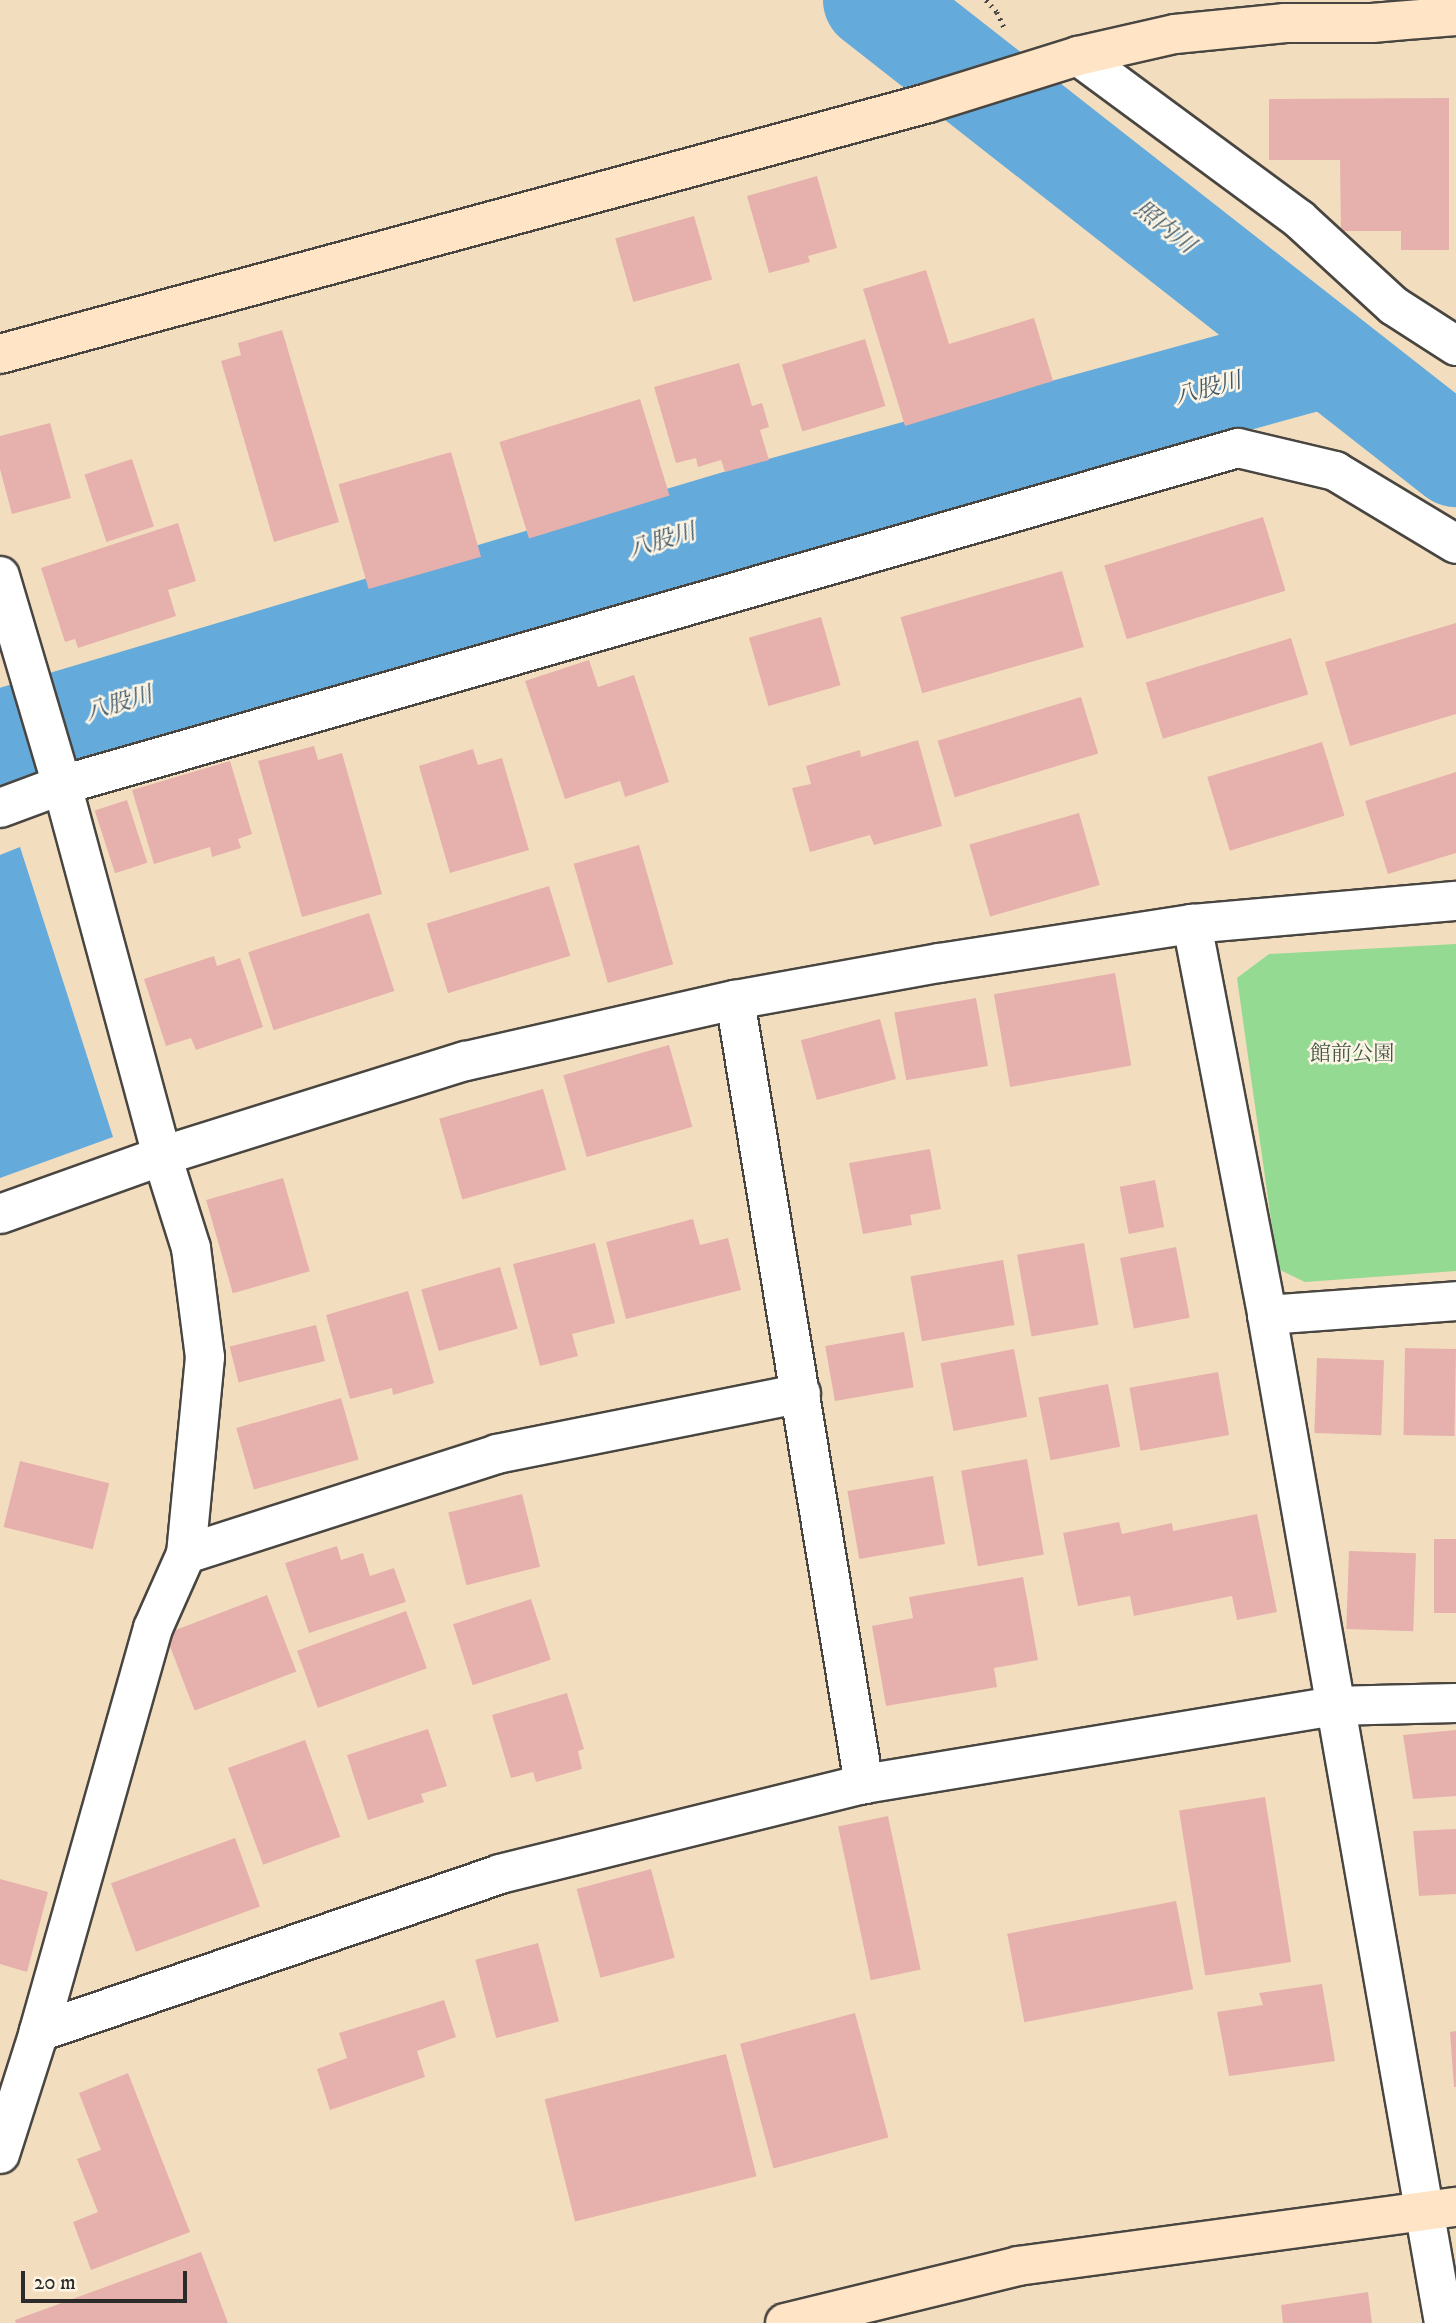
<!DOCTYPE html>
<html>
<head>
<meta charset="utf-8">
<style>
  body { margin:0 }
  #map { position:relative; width:1456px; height:2323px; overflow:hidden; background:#f3ddbf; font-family:"IM FELL DW Pica","Noto Serif JP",serif }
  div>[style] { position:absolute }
  .green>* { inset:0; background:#94da93 }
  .water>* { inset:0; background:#64aada }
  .river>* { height:100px; margin:-50px; padding:0 50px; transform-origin:50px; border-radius:50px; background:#64aada }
  .building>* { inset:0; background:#e6b1ac; transform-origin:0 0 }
  .path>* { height:4.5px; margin-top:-2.25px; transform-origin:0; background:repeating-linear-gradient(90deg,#494641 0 2px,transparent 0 7px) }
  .roads { filter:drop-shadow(2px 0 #494641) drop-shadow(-2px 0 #494641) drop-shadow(0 2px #494641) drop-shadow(0 -2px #494641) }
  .street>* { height:38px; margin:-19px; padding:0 19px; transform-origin:19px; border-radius:19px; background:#fff }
  .secondary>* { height:38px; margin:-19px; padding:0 19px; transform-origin:19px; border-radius:19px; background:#ffe4c6 }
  span { translate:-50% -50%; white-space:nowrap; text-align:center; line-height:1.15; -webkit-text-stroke:5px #fcf5e5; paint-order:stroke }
  .park-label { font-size:21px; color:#455745 }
  .water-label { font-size:23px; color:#3f5768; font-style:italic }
  .scale { position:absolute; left:21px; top:2271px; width:166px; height:32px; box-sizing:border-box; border:4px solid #2b2b2b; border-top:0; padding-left:9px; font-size:21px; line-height:24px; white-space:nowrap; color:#2b2b2b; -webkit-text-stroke:5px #fcf5e5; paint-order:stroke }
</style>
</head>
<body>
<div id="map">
  <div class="green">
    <div style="clip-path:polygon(1456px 944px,1456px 1271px,1305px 1282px,1278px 1269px,1237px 978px,1269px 954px)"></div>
  </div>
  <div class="water">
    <div style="clip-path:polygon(20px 847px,113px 1137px,0 1178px,0 855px)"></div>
  </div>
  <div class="river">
    <div style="left:873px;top:0;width:741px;rotate:38.09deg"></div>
    <div style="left:0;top:740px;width:790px;rotate:-16.62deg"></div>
    <div style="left:757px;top:514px;width:591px;rotate:-15.4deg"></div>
  </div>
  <div class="building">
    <div style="clip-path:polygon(1449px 98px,1449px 250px,1401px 250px,1401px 231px,1341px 231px,1340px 160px,1269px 160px,1269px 99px)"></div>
    <div style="clip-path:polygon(817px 176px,837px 248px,808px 256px,810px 262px,769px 273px,747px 196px)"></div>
    <div style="left:694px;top:216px;width:66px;height:82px;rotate:74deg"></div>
    <div style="clip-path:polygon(926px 270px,949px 344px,1034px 318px,1053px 381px,905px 426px,863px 289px)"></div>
    <div style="clip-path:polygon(282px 330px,339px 522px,274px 542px,221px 361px,241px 355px,238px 343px)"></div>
    <div style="left:865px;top:339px;width:70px;height:87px;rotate:73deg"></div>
    <div style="clip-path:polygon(739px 363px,752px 406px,762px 403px,769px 427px,760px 430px,769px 460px,725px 472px,721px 460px,698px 467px,696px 458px,676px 463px,654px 387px)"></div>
    <div style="left:640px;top:399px;width:101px;height:147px;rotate:73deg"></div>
    <div style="clip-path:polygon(50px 423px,71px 498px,12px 514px,0 469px,0 436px)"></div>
    <div style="left:451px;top:452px;width:109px;height:117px;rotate:74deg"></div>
    <div style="left:132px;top:459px;width:71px;height:50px;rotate:72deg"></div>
    <div style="left:1263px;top:517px;width:77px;height:166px;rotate:73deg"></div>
    <div style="clip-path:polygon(178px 523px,196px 581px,168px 590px,176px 616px,78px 648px,75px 639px,65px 642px,41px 568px)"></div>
    <div style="left:1062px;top:571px;width:79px;height:168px;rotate:74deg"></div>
    <div style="left:821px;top:617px;width:71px;height:75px;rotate:74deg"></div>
    <div style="clip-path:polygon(1456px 623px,1456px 714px,1350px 746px,1325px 662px)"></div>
    <div style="left:1291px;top:638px;width:59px;height:152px;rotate:73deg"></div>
    <div style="clip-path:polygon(589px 660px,598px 687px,634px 675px,669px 782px,625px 797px,620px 781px,565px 799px,525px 681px)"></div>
    <div style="left:1081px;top:697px;width:59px;height:150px;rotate:73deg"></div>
    <div style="clip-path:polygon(918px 740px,942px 826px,874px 845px,870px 835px,810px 852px,792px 788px,811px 784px,806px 766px,860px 750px,861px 757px)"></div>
    <div style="left:1322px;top:742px;width:77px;height:120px;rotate:73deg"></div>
    <div style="clip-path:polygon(314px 746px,318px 760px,342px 753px,382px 894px,302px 917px,258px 761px)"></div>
    <div style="clip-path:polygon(473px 749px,478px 765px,502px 758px,529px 850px,450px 873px,419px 766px)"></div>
    <div style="clip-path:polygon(230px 761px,252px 834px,238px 839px,241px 848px,212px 857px,210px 847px,154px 864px,132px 790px)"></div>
    <div style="clip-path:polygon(1456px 772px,1456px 853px,1388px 874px,1365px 801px)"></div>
    <div style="left:127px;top:800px;width:66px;height:34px;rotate:72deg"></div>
    <div style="left:1079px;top:813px;width:75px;height:114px;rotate:74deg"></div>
    <div style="left:639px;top:845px;width:124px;height:68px;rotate:74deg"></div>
    <div style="left:549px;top:886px;width:73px;height:128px;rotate:73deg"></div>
    <div style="left:369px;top:913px;width:82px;height:127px;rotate:72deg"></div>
    <div style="clip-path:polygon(214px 956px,217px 966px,240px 958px,263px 1027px,196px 1050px,191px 1038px,166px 1046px,144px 979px)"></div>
    <div style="left:1115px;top:973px;width:94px;height:123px;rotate:80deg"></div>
    <div style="left:976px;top:998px;width:69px;height:83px;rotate:80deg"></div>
    <div style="left:880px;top:1019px;width:62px;height:82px;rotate:75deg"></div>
    <div style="left:669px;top:1045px;width:85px;height:110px;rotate:74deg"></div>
    <div style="left:543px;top:1089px;width:84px;height:108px;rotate:74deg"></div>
    <div style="clip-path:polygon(930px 1149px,941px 1209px,910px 1215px,912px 1225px,863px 1234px,849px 1163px)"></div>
    <div style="left:283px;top:1178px;width:97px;height:80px;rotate:74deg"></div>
    <div style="left:1155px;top:1180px;width:48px;height:36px;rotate:79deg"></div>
    <div style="clip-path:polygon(693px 1219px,700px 1245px,728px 1238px,741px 1290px,626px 1319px,606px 1242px)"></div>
    <div style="clip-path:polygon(595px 1243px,615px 1323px,572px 1334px,578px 1356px,540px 1366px,513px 1264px)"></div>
    <div style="left:1084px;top:1243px;width:83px;height:68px;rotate:80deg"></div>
    <div style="left:1176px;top:1247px;width:72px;height:57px;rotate:79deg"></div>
    <div style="left:1003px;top:1260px;width:66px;height:94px;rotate:80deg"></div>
    <div style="left:500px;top:1267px;width:64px;height:82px;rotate:74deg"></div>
    <div style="clip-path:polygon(408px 1291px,434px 1383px,393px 1395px,392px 1388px,350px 1399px,326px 1315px)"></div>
    <div style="left:316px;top:1325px;width:37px;height:89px;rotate:76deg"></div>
    <div style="left:904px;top:1332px;width:56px;height:80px;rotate:80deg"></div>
    <div style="left:1405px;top:1348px;width:51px;height:87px;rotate:1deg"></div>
    <div style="left:1014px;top:1349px;width:69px;height:75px;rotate:79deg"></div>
    <div style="left:1317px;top:1358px;width:67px;height:75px;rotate:2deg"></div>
    <div style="left:1218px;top:1372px;width:64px;height:90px;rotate:80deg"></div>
    <div style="left:1108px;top:1384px;width:64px;height:71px;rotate:79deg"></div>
    <div style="left:341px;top:1398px;width:64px;height:109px;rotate:74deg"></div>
    <div style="left:1027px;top:1459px;width:97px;height:67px;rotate:80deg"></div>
    <div style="left:20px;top:1461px;width:92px;height:68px;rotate:14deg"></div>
    <div style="left:933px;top:1476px;width:69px;height:87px;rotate:80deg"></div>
    <div style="left:522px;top:1494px;width:75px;height:76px;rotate:76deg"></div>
    <div style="clip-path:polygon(1257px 1514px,1277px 1612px,1237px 1620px,1232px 1596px,1134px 1616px,1130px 1596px,1078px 1606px,1063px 1533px,1119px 1522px,1122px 1534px,1172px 1523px,1173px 1531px)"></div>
    <div style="left:1434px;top:1539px;width:22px;height:74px"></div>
    <div style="clip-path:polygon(337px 1546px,341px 1560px,363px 1553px,370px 1576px,394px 1568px,406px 1602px,309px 1633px,285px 1563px)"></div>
    <div style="left:1349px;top:1551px;width:67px;height:78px;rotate:2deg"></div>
    <div style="clip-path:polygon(1023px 1577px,1038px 1660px,994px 1668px,997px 1687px,886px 1706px,872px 1626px,913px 1618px,909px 1597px)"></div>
    <div style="left:267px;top:1595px;width:82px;height:109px;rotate:69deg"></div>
    <div style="left:531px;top:1599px;width:64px;height:82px;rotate:72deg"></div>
    <div style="left:406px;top:1611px;width:61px;height:116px;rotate:70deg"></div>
    <div style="clip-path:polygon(567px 1693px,584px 1749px,578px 1751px,582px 1769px,536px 1782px,533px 1772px,511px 1778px,492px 1715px)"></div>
    <div style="clip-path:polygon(428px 1729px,447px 1786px,421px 1794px,424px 1802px,368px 1820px,347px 1755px)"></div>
    <div style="clip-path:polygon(1456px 1730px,1456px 1796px,1413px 1799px,1403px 1735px)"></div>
    <div style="left:305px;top:1740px;width:103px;height:82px;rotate:70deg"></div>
    <div style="left:1265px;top:1797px;width:167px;height:87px;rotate:81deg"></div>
    <div style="left:888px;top:1816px;width:157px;height:51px;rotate:78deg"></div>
    <div style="clip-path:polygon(1456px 1829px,1456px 1894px,1419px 1896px,1413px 1831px)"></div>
    <div style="left:235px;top:1838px;width:73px;height:132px;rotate:70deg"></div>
    <div style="left:651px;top:1869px;width:92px;height:77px;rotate:75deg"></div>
    <div style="clip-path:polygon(0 1879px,48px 1892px,27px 1972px,0 1964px)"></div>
    <div style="left:1176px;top:1901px;width:90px;height:172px;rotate:79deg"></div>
    <div style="left:538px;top:1943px;width:81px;height:65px;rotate:75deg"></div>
    <div style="clip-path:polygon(1322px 1984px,1335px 2061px,1229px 2076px,1217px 2012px,1263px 2005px,1259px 1993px)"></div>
    <div style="clip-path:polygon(444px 2000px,456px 2037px,417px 2051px,425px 2077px,330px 2110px,317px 2069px,347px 2058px,339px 2033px)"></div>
    <div style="left:855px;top:2013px;width:129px;height:119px;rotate:75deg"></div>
    <div style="clip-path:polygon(1456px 2031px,1456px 2087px,1454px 2087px,1450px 2032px)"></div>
    <div style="left:726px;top:2054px;width:126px;height:187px;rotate:76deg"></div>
    <div style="clip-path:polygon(128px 2073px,190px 2232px,91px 2270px,73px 2222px,98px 2212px,77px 2159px,101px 2150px,79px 2093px)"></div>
    <div style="clip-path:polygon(201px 2252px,228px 2323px,16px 2323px,15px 2320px)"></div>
    <div style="clip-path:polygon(1368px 2292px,1372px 2323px,1283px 2323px,1281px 2305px)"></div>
  </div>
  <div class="path">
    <div style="left:986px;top:0;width:16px;rotate:47deg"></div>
    <div style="left:997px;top:12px;width:17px;rotate:65deg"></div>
  </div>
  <div class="roads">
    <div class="street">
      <div style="left:1078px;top:56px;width:275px;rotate:36.4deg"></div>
      <div style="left:1299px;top:219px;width:129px;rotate:42.5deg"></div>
      <div style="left:1394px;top:306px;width:74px;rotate:32.8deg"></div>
      <div style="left:0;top:576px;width:218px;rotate:73.5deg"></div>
      <div style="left:62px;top:785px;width:384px;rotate:74.9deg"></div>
      <div style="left:162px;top:1156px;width:96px;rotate:72.5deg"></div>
      <div style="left:191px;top:1248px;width:110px;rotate:82.7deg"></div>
      <div style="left:205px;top:1357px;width:198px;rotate:95.5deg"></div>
      <div style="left:186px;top:1554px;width:81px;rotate:114deg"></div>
      <div style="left:153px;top:1628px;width:420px;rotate:105.8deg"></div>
      <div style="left:39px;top:2032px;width:128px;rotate:107.7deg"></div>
      <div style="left:0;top:808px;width:66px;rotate:-20.4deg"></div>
      <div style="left:62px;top:785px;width:1223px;rotate:-15.99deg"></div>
      <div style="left:1238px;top:448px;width:100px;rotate:13.3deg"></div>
      <div style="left:1335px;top:471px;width:141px;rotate:31.1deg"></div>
      <div style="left:1192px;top:924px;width:398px;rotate:79.1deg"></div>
      <div style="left:1267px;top:1315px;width:1023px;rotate:80.04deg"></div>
      <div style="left:735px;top:1000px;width:795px;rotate:80.66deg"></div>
      <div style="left:0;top:1214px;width:172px;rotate:-19.7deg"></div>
      <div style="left:162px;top:1156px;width:318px;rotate:-17.4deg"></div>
      <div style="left:466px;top:1061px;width:276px;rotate:-12.8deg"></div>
      <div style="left:735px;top:1000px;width:207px;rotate:-10.3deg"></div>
      <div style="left:939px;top:963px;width:256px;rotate:-8.8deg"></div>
      <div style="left:1192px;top:924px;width:265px;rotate:-5deg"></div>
      <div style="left:1267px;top:1315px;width:190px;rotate:-4.2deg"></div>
      <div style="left:186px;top:1554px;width:327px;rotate:-17.8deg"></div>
      <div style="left:497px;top:1454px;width:310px;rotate:-11.3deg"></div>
      <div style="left:39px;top:2032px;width:487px;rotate:-18.9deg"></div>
      <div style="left:500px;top:1874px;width:375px;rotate:-13.9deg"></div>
      <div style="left:864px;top:1784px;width:477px;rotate:-9.4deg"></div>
      <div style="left:1335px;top:1706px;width:121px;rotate:-1.4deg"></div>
    </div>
    <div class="secondary">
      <div style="left:0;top:354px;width:961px;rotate:-15.13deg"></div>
      <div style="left:928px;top:103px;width:157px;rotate:-17.4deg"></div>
      <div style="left:1078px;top:56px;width:99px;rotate:-12.8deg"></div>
      <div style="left:1175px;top:34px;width:111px;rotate:-5.7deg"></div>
      <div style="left:1285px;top:23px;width:87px"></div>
      <div style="left:1372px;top:23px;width:84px;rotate:-4.8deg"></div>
      <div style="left:785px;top:2323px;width:240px;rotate:-13.7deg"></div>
      <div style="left:1018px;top:2266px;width:442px;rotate:-7.7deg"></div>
    </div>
  </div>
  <div class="park-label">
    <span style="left:1352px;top:1054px">館前公園</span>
  </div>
  <div class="water-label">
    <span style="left:1164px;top:228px;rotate:38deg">照内川</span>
    <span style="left:1208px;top:390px;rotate:-15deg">八股川</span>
    <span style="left:662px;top:542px;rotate:-17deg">八股川</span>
    <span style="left:119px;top:705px;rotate:-17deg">八股川</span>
  </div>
  <div class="scale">20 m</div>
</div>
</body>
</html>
